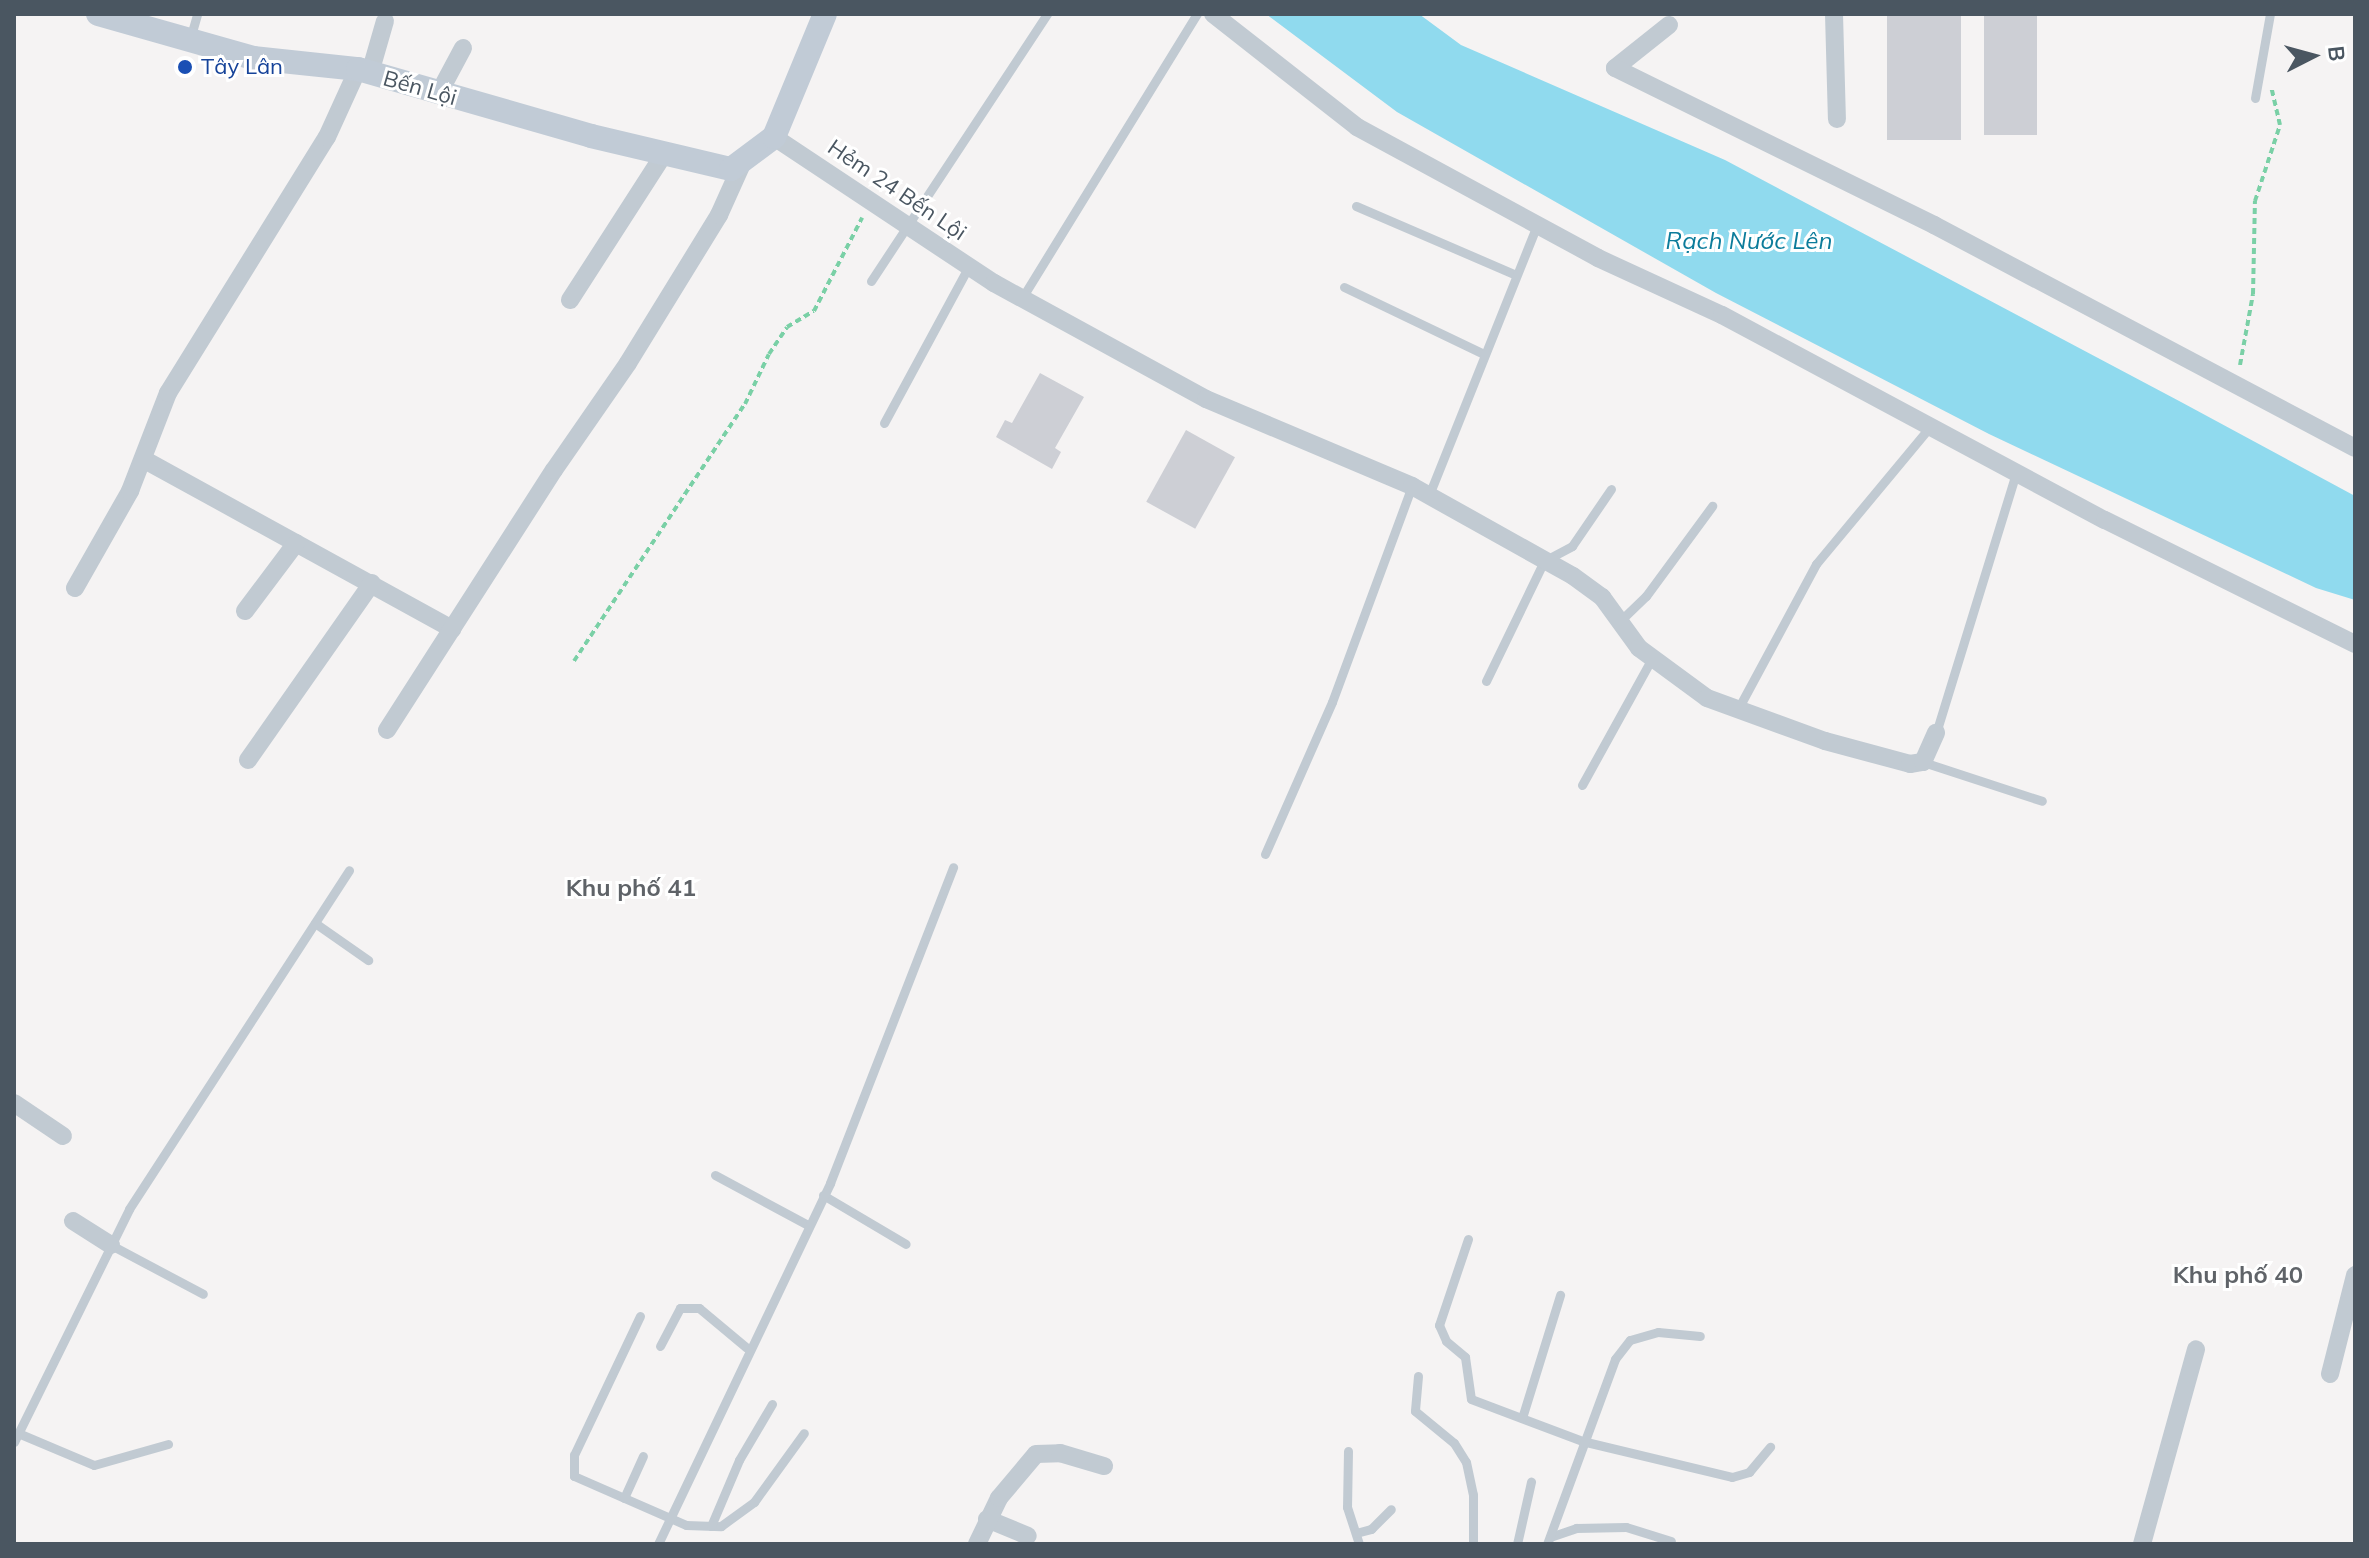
<!DOCTYPE html>
<html>
<head>
<meta charset="utf-8">
<style>
  body { margin:0 }
  #map { position:relative; width:2369px; height:1558px; overflow:hidden; background:#f5f3f3; font-family:Mulish,sans-serif }
  div>[style] { position:absolute }
  .water>* { inset:0; background:#90daee }
  .building>* { inset:0; background:#cdcfd5; transform-origin:0 0 }
  .path>* { height:4px; margin-top:-2px; transform-origin:0; background:repeating-linear-gradient(90deg,#7ad0a6 0 6px,transparent 0 10px) }
  .lane>* { height:9px; margin:-4.5px; padding:0 4.5px; transform-origin:4.5px; border-radius:4.5px; background:#c1cad2 }
  .street>* { height:18px; margin:-9px; padding:0 9px; transform-origin:9px; border-radius:9px; background:#c1cad2 }
  .secondary>* { height:24px; margin:-12px; padding:0 12px; transform-origin:12px; border-radius:12px; background:#c1cbd6 }
  .dots>* { width:22px; height:22px; translate:-50% -50%; box-sizing:border-box; border:4px solid #fff; border-radius:50% }
  span { translate:-50% -50%; white-space:nowrap; text-align:center; line-height:1.15; -webkit-text-stroke:6px #fff; paint-order:stroke }
  .transit-label { font-size:22px; color:#164399 }
  .left { translate:0 -50%; text-align:left }
  .street-label { font-size:22px; color:#4a5661 }
  .water-label { font-size:24px; color:#0c7c9b; font-style:italic }
  .neighbourhood-label { font-size:24px; color:#5f6368; font-weight:700 }
  .frame { position:absolute; inset:0; border:16px solid #4a5661; pointer-events:none }
  .north { position:absolute; left:2273px; top:16px; width:80px; height:80px; -webkit-text-stroke:6px #fff; paint-order:stroke; rotate:84deg; font-size:22px; font-weight:700; line-height:32px; text-align:center; color:#4a5661 }
  .north::after { content:''; display:block; margin:auto; width:28px; height:36px; background:#4a5661; clip-path:polygon(50% 0,100% 100%,50% 72%,0 100%) }
</style>
</head>
<body>
<div id="map">
  <div class="water">
    <div style="clip-path:polygon(1266px 14px,1419px 14px,1461px 45px,1725px 160px,2181px 402px,2355px 496px,2355px 600px,2316px 588px,1989px 434px,1716px 293px,1397px 112px)"></div>
  </div>
  <div class="building">
    <div style="left:1887px;top:14px;width:74px;height:126px"></div>
    <div style="left:1984px;top:14px;width:53px;height:121px"></div>
    <div style="clip-path:polygon(1040px 373px,1084px 397px,1055px 448px,1061px 452px,1052px 469px,996px 437px,1005px 420px,1012px 423px)"></div>
    <div style="left:1186px;top:430px;width:56px;height:82px;rotate:29deg"></div>
  </div>
  <div class="path">
    <div style="left:2240px;top:365px;width:72px;rotate:-79.6deg"></div>
    <div style="left:2253px;top:294px;width:93px;rotate:-88.8deg"></div>
    <div style="left:2255px;top:201px;width:80px;rotate:-71.8deg"></div>
    <div style="left:2280px;top:125px;width:37px;rotate:-103deg"></div>
    <div style="left:574px;top:661px;width:309px;rotate:-56.4deg"></div>
    <div style="left:745px;top:404px;width:55px;rotate:-64.4deg"></div>
    <div style="left:769px;top:354px;width:32px;rotate:-56deg"></div>
    <div style="left:787px;top:327px;width:31px;rotate:-31deg"></div>
    <div style="left:814px;top:311px;width:105px;rotate:-62.7deg"></div>
  </div>
  <div class="lane">
    <div style="left:190px;top:39px;width:26px;rotate:-74deg"></div>
    <div style="left:2255px;top:98px;width:85px;rotate:-79.9deg"></div>
    <div style="left:1356px;top:206px;width:174px;rotate:23.3deg"></div>
    <div style="left:871px;top:281px;width:320px;rotate:-56.6deg"></div>
    <div style="left:1344px;top:287px;width:153px;rotate:25.6deg"></div>
    <div style="left:1022px;top:298px;width:334px;rotate:-58.4deg"></div>
    <div style="left:884px;top:423px;width:179px;rotate:-61.6deg"></div>
    <div style="left:1429px;top:495px;width:291px;rotate:-68.2deg"></div>
    <div style="left:1620px;top:621px;width:36px;rotate:-44deg"></div>
    <div style="left:1646px;top:596px;width:112px;rotate:-53.7deg"></div>
    <div style="left:1486px;top:681px;width:133px;rotate:-64.2deg"></div>
    <div style="left:1544px;top:561px;width:32px;rotate:-28deg"></div>
    <div style="left:1572px;top:546px;width:69px;rotate:-55.6deg"></div>
    <div style="left:1738px;top:709px;width:165px;rotate:-61.7deg"></div>
    <div style="left:1816px;top:564px;width:177px;rotate:-50.3deg"></div>
    <div style="left:1936px;top:733px;width:272px;rotate:-72.9deg"></div>
    <div style="left:1923px;top:762px;width:125px;rotate:18.1deg"></div>
    <div style="left:1582px;top:785px;width:145px;rotate:-61.1deg"></div>
    <div style="left:1265px;top:854px;width:166px;rotate:-66.2deg"></div>
    <div style="left:1332px;top:702px;width:230px;rotate:-69.7deg"></div>
    <div style="left:315px;top:923px;width:65px;rotate:34.9deg"></div>
    <div style="left:715px;top:1175px;width:106px;rotate:28.3deg"></div>
    <div style="left:823px;top:1195px;width:96px;rotate:30.6deg"></div>
    <div style="left:1468px;top:1239px;width:91px;rotate:108.6deg"></div>
    <div style="left:1439px;top:1325px;width:17px;rotate:66deg"></div>
    <div style="left:1446px;top:1341px;width:25px;rotate:40deg"></div>
    <div style="left:1465px;top:1357px;width:42px;rotate:81.9deg"></div>
    <div style="left:1471px;top:1399px;width:119px;rotate:20.7deg"></div>
    <div style="left:1582px;top:1441px;width:154px;rotate:13.5deg"></div>
    <div style="left:1732px;top:1477px;width:18px;rotate:-16deg"></div>
    <div style="left:1749px;top:1472px;width:33px;rotate:-50deg"></div>
    <div style="left:111px;top:1245px;width:104px;rotate:28deg"></div>
    <div style="left:640px;top:1316px;width:154px;rotate:115.4deg"></div>
    <div style="left:574px;top:1455px;width:21px;rotate:90deg"></div>
    <div style="left:574px;top:1476px;width:122px;rotate:23.6deg"></div>
    <div style="left:686px;top:1525px;width:35px;rotate:2deg"></div>
    <div style="left:721px;top:1526px;width:41px;rotate:-36deg"></div>
    <div style="left:754px;top:1502px;width:85px;rotate:-54.1deg"></div>
    <div style="left:660px;top:1346px;width:43px;rotate:-62.2deg"></div>
    <div style="left:680px;top:1308px;width:19px"></div>
    <div style="left:699px;top:1308px;width:62px;rotate:39.8deg"></div>
    <div style="left:1418px;top:1376px;width:35px;rotate:95deg"></div>
    <div style="left:1415px;top:1411px;width:50px;rotate:39.4deg"></div>
    <div style="left:1454px;top:1443px;width:22px;rotate:58deg"></div>
    <div style="left:1466px;top:1462px;width:34px;rotate:78deg"></div>
    <div style="left:1473px;top:1495px;width:49px;rotate:90deg"></div>
    <div style="left:1522px;top:1418px;width:129px;rotate:-72.8deg"></div>
    <div style="left:18px;top:1433px;width:82px;rotate:22.8deg"></div>
    <div style="left:94px;top:1465px;width:77px;rotate:-15.8deg"></div>
    <div style="left:14px;top:1442px;width:260px;rotate:-63.7deg"></div>
    <div style="left:129px;top:1209px;width:404px;rotate:-57deg"></div>
    <div style="left:1348px;top:1451px;width:56px;rotate:91deg"></div>
    <div style="left:1347px;top:1507px;width:39px;rotate:72deg"></div>
    <div style="left:624px;top:1498px;width:46px;rotate:-65.7deg"></div>
    <div style="left:711px;top:1526px;width:72px;rotate:-67deg"></div>
    <div style="left:739px;top:1460px;width:65px;rotate:-59.5deg"></div>
    <div style="left:1356px;top:1533px;width:16px;rotate:-15deg"></div>
    <div style="left:1371px;top:1529px;width:28px;rotate:-45deg"></div>
    <div style="left:1550px;top:1537px;width:28px;rotate:-19deg"></div>
    <div style="left:1576px;top:1528px;width:50px;rotate:-1.1deg"></div>
    <div style="left:1626px;top:1527px;width:47px;rotate:17.3deg"></div>
    <div style="left:658px;top:1544px;width:400px;rotate:-64.5deg"></div>
    <div style="left:830px;top:1183px;width:339px;rotate:-68.7deg"></div>
    <div style="left:1517px;top:1544px;width:64px;rotate:-77.3deg"></div>
    <div style="left:1547px;top:1544px;width:197px;rotate:-69.8deg"></div>
    <div style="left:1615px;top:1359px;width:24px;rotate:-52deg"></div>
    <div style="left:1630px;top:1340px;width:29px;rotate:-16deg"></div>
    <div style="left:1658px;top:1332px;width:42px;rotate:5.4deg"></div>
  </div>
  <div class="street">
    <div style="left:1213px;top:14px;width:183px;rotate:38.1deg"></div>
    <div style="left:1357px;top:127px;width:274px;rotate:28.5deg"></div>
    <div style="left:1598px;top:258px;width:136px;rotate:24.7deg"></div>
    <div style="left:1722px;top:315px;width:434px;rotate:28.2deg"></div>
    <div style="left:2105px;top:520px;width:279px;rotate:26.4deg"></div>
    <div style="left:1834px;top:14px;width:105px;rotate:88.4deg"></div>
    <div style="left:1669px;top:25px;width:69px;rotate:141.5deg"></div>
    <div style="left:1615px;top:68px;width:356px;rotate:26.2deg"></div>
    <div style="left:1934px;top:225px;width:476px;rotate:27.9deg"></div>
    <div style="left:370px;top:73px;width:54px;rotate:-73.9deg"></div>
    <div style="left:439px;top:93px;width:51px;rotate:-61.9deg"></div>
    <div style="left:774px;top:137px;width:264px;rotate:33.6deg"></div>
    <div style="left:994px;top:283px;width:242px;rotate:28.7deg"></div>
    <div style="left:1206px;top:399px;width:224px;rotate:22.9deg"></div>
    <div style="left:1412px;top:486px;width:184px;rotate:29.2deg"></div>
    <div style="left:1573px;top:576px;width:36px;rotate:36deg"></div>
    <div style="left:1602px;top:597px;width:63px;rotate:54deg"></div>
    <div style="left:1639px;top:648px;width:84px;rotate:36.3deg"></div>
    <div style="left:1707px;top:698px;width:126px;rotate:20deg"></div>
    <div style="left:1825px;top:741px;width:88px;rotate:15.1deg"></div>
    <div style="left:1910px;top:764px;width:13px;rotate:-9deg"></div>
    <div style="left:1923px;top:762px;width:32px;rotate:-66deg"></div>
    <div style="left:570px;top:300px;width:174px;rotate:-57.2deg"></div>
    <div style="left:143px;top:459px;width:353px;rotate:28.8deg"></div>
    <div style="left:75px;top:588px;width:112px;rotate:-60.4deg"></div>
    <div style="left:130px;top:491px;width:105px;rotate:-68.8deg"></div>
    <div style="left:168px;top:393px;width:301px;rotate:-58.2deg"></div>
    <div style="left:327px;top:137px;width:75px;rotate:-65.5deg"></div>
    <div style="left:245px;top:611px;width:85px;rotate:-53.1deg"></div>
    <div style="left:387px;top:730px;width:309px;rotate:-57.3deg"></div>
    <div style="left:554px;top:470px;width:130px;rotate:-55.3deg"></div>
    <div style="left:628px;top:363px;width:174px;rotate:-58.4deg"></div>
    <div style="left:719px;top:215px;width:54px;rotate:-65.8deg"></div>
    <div style="left:248px;top:760px;width:216px;rotate:-55deg"></div>
    <div style="left:14px;top:1103px;width:59px;rotate:34deg"></div>
    <div style="left:73px;top:1221px;width:45px;rotate:32.3deg"></div>
    <div style="left:2330px;top:1374px;width:102px;rotate:-75.8deg"></div>
    <div style="left:987px;top:1519px;width:44px;rotate:22.5deg"></div>
    <div style="left:977px;top:1544px;width:51px;rotate:-64.4deg"></div>
    <div style="left:999px;top:1498px;width:57px;rotate:-49.9deg"></div>
    <div style="left:1036px;top:1454px;width:24px;rotate:-2deg"></div>
    <div style="left:1060px;top:1453px;width:46px;rotate:16.5deg"></div>
    <div style="left:2142px;top:1544px;width:202px;rotate:-74.5deg"></div>
  </div>
  <div class="secondary">
    <div style="left:98px;top:14px;width:161px;rotate:15.8deg"></div>
    <div style="left:253px;top:58px;width:106px;rotate:6deg"></div>
    <div style="left:358px;top:69px;width:242px;rotate:16deg"></div>
    <div style="left:591px;top:136px;width:144px;rotate:13.3deg"></div>
    <div style="left:731px;top:169px;width:54px;rotate:-36.7deg"></div>
    <div style="left:774px;top:137px;width:133px;rotate:-67.5deg"></div>
  </div>
  <div class="dots">
    <div style="left:185px;top:67px;background:#1a4fb4"></div>
  </div>
  <div class="transit-label">
    <span class="left" style="left:201px;top:67px">Tây Lân</span>
  </div>
  <div class="street-label">
    <span style="left:420px;top:88px;rotate:16deg">Bến Lội</span>
    <span style="left:897px;top:190px;rotate:34deg">Hẻm 24 Bến Lội</span>
  </div>
  <div class="water-label">
    <span style="left:1749px;top:241px">Rạch Nước Lên</span>
  </div>
  <div class="neighbourhood-label">
    <span style="left:631px;top:888px">Khu phố 41</span>
    <span style="left:2238px;top:1275px">Khu phố 40</span>
  </div>
  <div class="frame"></div>
  <div class="north">B</div>
</div>
</body>
</html>
